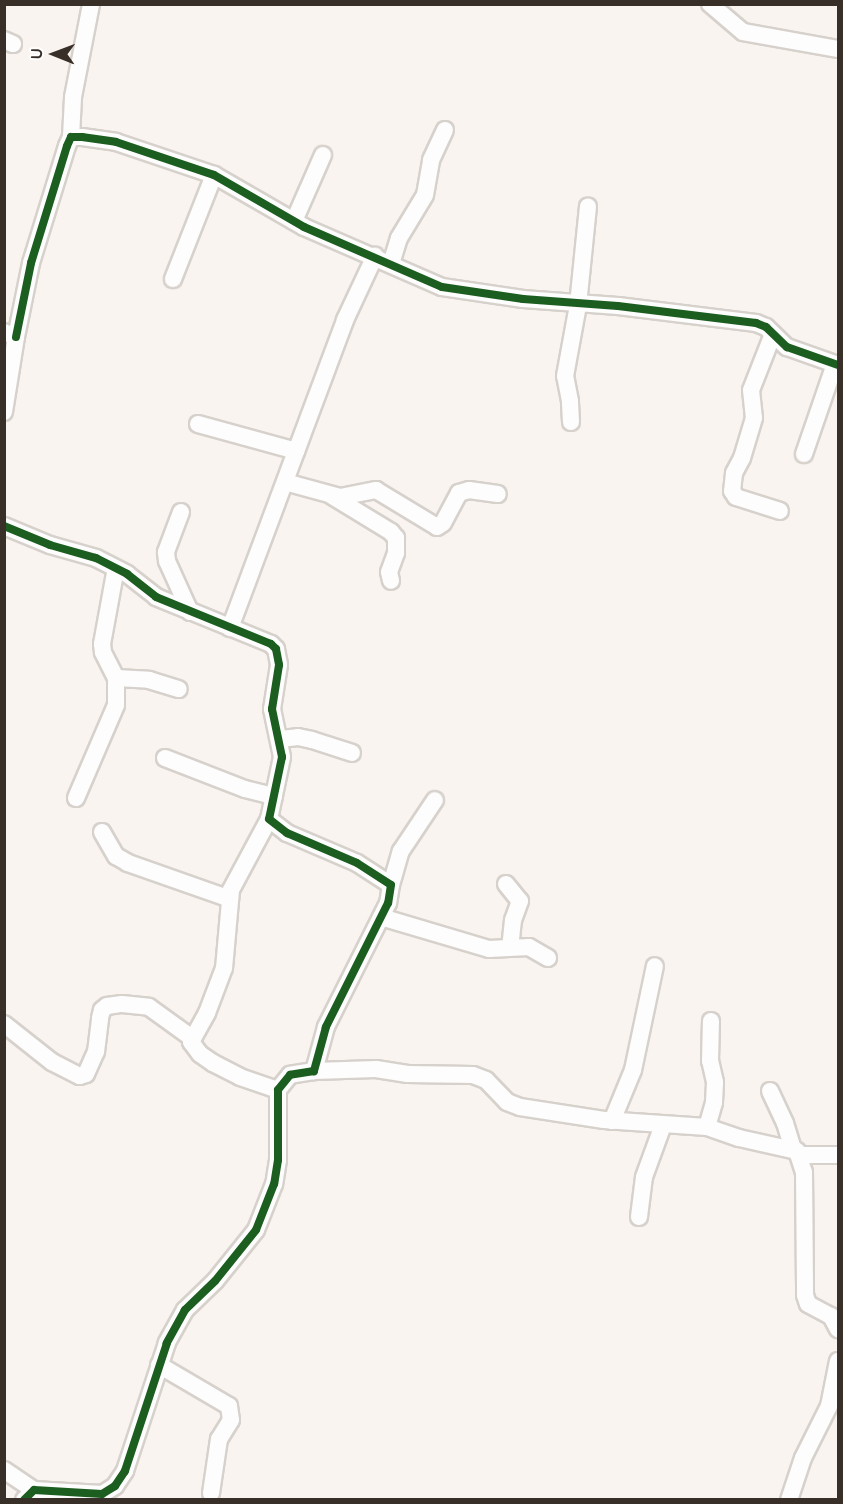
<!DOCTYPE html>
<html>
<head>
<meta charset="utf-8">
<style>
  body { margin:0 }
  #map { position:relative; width:843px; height:1504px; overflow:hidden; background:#f9f4f0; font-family:Quicksand,sans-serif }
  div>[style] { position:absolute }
  .roads { filter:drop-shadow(2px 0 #d7d1cc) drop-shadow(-2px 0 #d7d1cc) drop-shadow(0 2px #d7d1cc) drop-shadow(0 -2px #d7d1cc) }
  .minor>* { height:16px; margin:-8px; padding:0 8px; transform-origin:8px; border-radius:8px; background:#fefdfd }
  .cycleway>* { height:8px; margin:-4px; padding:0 4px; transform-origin:4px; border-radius:4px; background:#1b5e20 }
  span { translate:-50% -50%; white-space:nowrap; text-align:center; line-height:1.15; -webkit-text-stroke:5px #fff; paint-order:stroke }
  .frame { position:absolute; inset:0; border:6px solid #392f29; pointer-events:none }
  .north { position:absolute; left:24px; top:24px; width:60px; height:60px; -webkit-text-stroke:4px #fff; paint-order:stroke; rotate:271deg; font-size:16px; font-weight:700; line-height:24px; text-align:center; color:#392f29 }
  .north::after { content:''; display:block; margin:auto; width:21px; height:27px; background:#392f29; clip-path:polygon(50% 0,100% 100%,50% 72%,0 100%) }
</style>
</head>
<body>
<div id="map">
  <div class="roads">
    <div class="minor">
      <div style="left:710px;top:4px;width:43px;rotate:40.3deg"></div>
      <div style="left:743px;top:32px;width:97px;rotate:10.1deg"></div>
      <div style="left:4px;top:40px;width:10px;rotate:24deg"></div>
      <div style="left:71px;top:137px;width:40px;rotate:-87.1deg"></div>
      <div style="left:73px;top:97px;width:95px;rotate:-79deg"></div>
      <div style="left:294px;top:221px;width:72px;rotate:-66.3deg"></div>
      <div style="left:391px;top:264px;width:27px;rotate:-73deg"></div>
      <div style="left:399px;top:238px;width:50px;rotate:-58.8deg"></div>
      <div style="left:425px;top:195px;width:36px;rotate:-80deg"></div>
      <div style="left:431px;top:160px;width:33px;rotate:-65deg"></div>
      <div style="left:173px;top:279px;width:112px;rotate:-68.5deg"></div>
      <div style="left:4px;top:332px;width:13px;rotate:23deg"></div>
      <div style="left:16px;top:337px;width:76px;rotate:99.1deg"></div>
      <div style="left:773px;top:334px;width:60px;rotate:111.4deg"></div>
      <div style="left:751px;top:390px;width:28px;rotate:84deg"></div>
      <div style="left:754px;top:418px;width:42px;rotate:106.7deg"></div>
      <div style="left:742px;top:458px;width:17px;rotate:118deg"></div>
      <div style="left:734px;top:473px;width:18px;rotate:96deg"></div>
      <div style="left:732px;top:491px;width:7px;rotate:56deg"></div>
      <div style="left:736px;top:497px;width:46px;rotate:17.7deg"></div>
      <div style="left:16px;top:337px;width:76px;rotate:-78.5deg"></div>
      <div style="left:31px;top:263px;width:122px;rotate:-72.9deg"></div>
      <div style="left:67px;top:146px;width:10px;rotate:-66deg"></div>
      <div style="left:71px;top:137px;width:11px"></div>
      <div style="left:82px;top:137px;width:34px;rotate:8deg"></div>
      <div style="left:116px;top:142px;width:103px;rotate:18.6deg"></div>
      <div style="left:214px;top:175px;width:104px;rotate:30deg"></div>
      <div style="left:304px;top:227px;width:150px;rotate:23.5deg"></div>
      <div style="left:442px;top:287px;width:82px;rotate:8.4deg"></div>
      <div style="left:523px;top:299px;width:95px;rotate:4.2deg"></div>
      <div style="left:618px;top:306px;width:139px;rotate:7deg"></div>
      <div style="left:756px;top:323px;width:11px;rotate:22deg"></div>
      <div style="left:766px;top:327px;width:29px;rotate:44deg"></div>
      <div style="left:787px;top:347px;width:54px;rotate:19.4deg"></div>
      <div style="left:571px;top:422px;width:21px;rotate:-93deg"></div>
      <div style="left:570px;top:401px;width:25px;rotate:-101deg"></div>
      <div style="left:565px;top:376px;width:72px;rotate:-79.6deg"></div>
      <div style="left:578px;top:305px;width:99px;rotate:-84.2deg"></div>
      <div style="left:198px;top:424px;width:102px;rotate:15.4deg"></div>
      <div style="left:804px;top:454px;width:95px;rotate:-71deg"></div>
      <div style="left:285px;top:482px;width:57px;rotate:15.3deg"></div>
      <div style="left:340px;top:497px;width:37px;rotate:-11deg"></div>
      <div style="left:376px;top:490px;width:71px;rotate:31.2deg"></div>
      <div style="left:437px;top:527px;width:7px;rotate:-34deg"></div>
      <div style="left:443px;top:523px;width:34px;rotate:-62deg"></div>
      <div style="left:459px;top:493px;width:10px;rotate:-17deg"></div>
      <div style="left:469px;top:490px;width:29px;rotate:8deg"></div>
      <div style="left:332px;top:496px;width:69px;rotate:31.4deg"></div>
      <div style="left:391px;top:532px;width:8px;rotate:50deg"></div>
      <div style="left:396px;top:538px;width:15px;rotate:90deg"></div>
      <div style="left:396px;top:553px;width:20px;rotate:110deg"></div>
      <div style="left:389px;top:572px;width:9px;rotate:77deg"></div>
      <div style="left:181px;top:512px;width:43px;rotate:110.6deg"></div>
      <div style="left:166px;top:552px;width:9px;rotate:84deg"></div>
      <div style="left:167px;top:561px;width:56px;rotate:65.7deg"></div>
      <div style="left:4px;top:526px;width:50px;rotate:22.4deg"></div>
      <div style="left:50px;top:545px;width:48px;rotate:15.8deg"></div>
      <div style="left:96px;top:558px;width:35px;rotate:27deg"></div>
      <div style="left:127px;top:574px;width:37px;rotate:38deg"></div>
      <div style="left:156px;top:597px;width:124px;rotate:22.2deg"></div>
      <div style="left:271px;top:644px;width:7px;rotate:45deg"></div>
      <div style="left:276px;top:649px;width:16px;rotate:79deg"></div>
      <div style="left:279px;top:665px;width:45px;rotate:99deg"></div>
      <div style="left:272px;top:709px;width:49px;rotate:78.2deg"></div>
      <div style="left:282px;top:757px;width:63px;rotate:101.8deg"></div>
      <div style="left:269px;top:819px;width:23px;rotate:38deg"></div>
      <div style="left:287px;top:833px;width:76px;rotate:23.2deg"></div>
      <div style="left:357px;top:863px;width:40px;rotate:32.9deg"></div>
      <div style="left:391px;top:885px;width:18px;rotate:99deg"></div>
      <div style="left:388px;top:903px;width:139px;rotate:116.6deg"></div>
      <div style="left:326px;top:1027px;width:46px;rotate:105.3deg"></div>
      <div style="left:314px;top:1071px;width:24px;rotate:171deg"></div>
      <div style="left:290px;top:1075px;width:19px;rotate:129deg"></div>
      <div style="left:278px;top:1090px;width:70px;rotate:90deg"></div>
      <div style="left:278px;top:1160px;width:24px;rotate:99deg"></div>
      <div style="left:274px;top:1184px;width:49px;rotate:111.4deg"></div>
      <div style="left:256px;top:1230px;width:65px;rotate:128.8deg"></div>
      <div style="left:215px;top:1281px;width:42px;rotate:136deg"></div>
      <div style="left:185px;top:1310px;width:38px;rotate:119deg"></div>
      <div style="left:167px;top:1343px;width:135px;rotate:108.2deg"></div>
      <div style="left:125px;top:1471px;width:18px;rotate:124deg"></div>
      <div style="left:115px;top:1486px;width:15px;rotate:148deg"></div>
      <div style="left:102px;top:1494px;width:68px;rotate:-176.6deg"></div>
      <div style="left:34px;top:1490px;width:14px;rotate:135deg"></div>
      <div style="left:230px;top:628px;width:329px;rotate:-69.5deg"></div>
      <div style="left:345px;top:320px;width:71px;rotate:-64.9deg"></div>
      <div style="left:116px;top:678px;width:33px;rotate:3deg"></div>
      <div style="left:149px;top:680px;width:31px;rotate:17deg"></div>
      <div style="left:280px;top:739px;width:18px;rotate:-6deg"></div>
      <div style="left:298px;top:737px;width:14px;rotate:12deg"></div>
      <div style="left:312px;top:740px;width:42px;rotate:18deg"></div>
      <div style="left:165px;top:758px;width:86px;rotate:21.2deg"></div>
      <div style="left:245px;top:789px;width:30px;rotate:14deg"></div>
      <div style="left:76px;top:798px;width:101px;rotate:-66.7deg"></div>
      <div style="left:116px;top:705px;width:27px;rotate:-90deg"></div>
      <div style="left:116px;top:678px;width:29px;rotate:-117deg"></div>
      <div style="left:103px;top:652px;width:8px;rotate:-97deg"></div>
      <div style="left:102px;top:644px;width:77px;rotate:-79.6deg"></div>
      <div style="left:269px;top:819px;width:81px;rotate:118.2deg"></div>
      <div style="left:231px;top:890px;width:78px;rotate:95.1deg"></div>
      <div style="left:224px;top:968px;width:48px;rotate:110.7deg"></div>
      <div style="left:207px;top:1013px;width:33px;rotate:119deg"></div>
      <div style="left:191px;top:1042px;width:15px;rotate:53deg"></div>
      <div style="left:200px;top:1054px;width:16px;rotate:35deg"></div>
      <div style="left:213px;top:1063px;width:30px;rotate:27deg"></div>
      <div style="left:240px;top:1077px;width:40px;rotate:18.9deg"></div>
      <div style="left:102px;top:832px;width:28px;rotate:60deg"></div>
      <div style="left:116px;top:856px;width:14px;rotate:30deg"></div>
      <div style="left:128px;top:863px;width:108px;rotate:19.4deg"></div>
      <div style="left:506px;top:884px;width:22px;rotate:51deg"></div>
      <div style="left:520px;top:901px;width:20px;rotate:110deg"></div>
      <div style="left:513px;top:920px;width:27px;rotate:96deg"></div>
      <div style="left:391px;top:885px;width:35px;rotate:-74deg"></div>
      <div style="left:401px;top:851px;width:61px;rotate:-56.3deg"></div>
      <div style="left:381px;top:917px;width:113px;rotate:16.5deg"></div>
      <div style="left:489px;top:949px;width:40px;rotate:-2.9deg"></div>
      <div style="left:529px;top:947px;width:22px;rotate:30deg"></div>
      <div style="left:4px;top:1024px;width:61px;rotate:38.4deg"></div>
      <div style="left:52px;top:1062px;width:31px;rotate:27deg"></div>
      <div style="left:80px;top:1076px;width:6px;rotate:-18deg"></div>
      <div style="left:86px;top:1074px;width:24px;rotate:-66deg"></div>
      <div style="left:96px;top:1052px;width:34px;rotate:-83deg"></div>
      <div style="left:100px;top:1018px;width:8px;rotate:-76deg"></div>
      <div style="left:102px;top:1010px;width:6px;rotate:-39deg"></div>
      <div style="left:107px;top:1006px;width:15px;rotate:-8deg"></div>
      <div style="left:122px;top:1004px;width:27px;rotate:6deg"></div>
      <div style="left:149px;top:1007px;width:53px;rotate:35.8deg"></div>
      <div style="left:314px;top:1071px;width:62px;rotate:-1.8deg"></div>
      <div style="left:376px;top:1069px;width:32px;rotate:9deg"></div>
      <div style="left:408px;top:1074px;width:65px;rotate:0.9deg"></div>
      <div style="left:473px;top:1075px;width:14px;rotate:21deg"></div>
      <div style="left:486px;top:1080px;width:30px;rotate:46deg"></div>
      <div style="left:507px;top:1102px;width:14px;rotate:21deg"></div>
      <div style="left:520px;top:1107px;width:85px;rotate:8.8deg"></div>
      <div style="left:604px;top:1120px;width:103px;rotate:3.9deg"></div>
      <div style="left:707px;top:1127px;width:34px;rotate:19deg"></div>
      <div style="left:739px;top:1138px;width:59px;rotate:12.6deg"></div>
      <div style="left:797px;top:1151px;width:22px;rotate:72deg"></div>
      <div style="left:804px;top:1172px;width:123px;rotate:89.5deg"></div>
      <div style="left:805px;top:1295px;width:9px;rotate:72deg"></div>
      <div style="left:808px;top:1304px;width:26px;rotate:28deg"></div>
      <div style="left:831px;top:1316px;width:15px;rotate:62deg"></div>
      <div style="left:770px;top:1091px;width:35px;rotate:65deg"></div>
      <div style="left:785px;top:1123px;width:27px;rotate:73deg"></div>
      <div style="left:612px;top:1121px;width:55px;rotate:-67.6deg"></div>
      <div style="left:633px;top:1070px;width:106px;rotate:-78.1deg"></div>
      <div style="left:707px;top:1127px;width:26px;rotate:-74deg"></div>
      <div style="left:714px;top:1102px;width:20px;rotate:-87deg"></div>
      <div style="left:715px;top:1082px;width:22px;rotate:-103deg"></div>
      <div style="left:710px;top:1061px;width:40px;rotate:-88.6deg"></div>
      <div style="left:800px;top:1155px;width:38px"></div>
      <div style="left:639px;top:1217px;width:40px;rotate:-82.9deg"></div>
      <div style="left:644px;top:1177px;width:55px;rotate:-69.9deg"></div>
      <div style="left:159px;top:1365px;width:81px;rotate:30.4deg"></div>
      <div style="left:229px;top:1406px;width:14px;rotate:82deg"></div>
      <div style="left:231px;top:1420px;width:22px;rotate:122deg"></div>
      <div style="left:219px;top:1439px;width:55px;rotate:98.4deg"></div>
      <div style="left:4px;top:1470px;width:36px;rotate:34deg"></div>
      <div style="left:789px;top:1500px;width:44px;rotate:-71.6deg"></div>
      <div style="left:803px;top:1458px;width:58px;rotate:-63.4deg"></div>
      <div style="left:829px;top:1406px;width:46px;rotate:-78.7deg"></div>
    </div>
  </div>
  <div class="cycleway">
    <div style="left:16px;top:337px;width:76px;rotate:-78.5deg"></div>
    <div style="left:31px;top:263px;width:122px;rotate:-72.9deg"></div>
    <div style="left:67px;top:146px;width:10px;rotate:-66deg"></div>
    <div style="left:71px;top:137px;width:11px"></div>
    <div style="left:82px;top:137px;width:34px;rotate:8deg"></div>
    <div style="left:116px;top:142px;width:103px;rotate:18.6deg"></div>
    <div style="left:214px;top:175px;width:104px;rotate:30deg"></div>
    <div style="left:304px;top:227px;width:150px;rotate:23.5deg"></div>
    <div style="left:442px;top:287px;width:82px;rotate:8.4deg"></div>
    <div style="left:523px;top:299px;width:95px;rotate:4.2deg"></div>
    <div style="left:618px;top:306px;width:139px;rotate:7deg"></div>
    <div style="left:756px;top:323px;width:11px;rotate:22deg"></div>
    <div style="left:766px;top:327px;width:29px;rotate:44deg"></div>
    <div style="left:787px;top:347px;width:54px;rotate:19.4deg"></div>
    <div style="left:4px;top:526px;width:50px;rotate:22.4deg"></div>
    <div style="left:50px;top:545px;width:48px;rotate:15.8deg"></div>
    <div style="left:96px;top:558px;width:35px;rotate:27deg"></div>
    <div style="left:127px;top:574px;width:37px;rotate:38deg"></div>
    <div style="left:156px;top:597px;width:124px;rotate:22.2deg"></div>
    <div style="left:271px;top:644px;width:7px;rotate:45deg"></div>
    <div style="left:276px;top:649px;width:16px;rotate:79deg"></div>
    <div style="left:279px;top:665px;width:45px;rotate:99deg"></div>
    <div style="left:272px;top:709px;width:49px;rotate:78.2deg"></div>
    <div style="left:282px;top:757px;width:63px;rotate:101.8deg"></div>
    <div style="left:269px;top:819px;width:23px;rotate:38deg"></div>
    <div style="left:287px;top:833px;width:76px;rotate:23.2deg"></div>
    <div style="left:357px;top:863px;width:40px;rotate:32.9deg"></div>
    <div style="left:391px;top:885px;width:18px;rotate:99deg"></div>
    <div style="left:388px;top:903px;width:139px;rotate:116.6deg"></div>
    <div style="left:326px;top:1027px;width:46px;rotate:105.3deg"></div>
    <div style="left:314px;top:1071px;width:24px;rotate:171deg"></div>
    <div style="left:290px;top:1075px;width:19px;rotate:129deg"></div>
    <div style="left:278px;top:1090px;width:70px;rotate:90deg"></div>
    <div style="left:278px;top:1160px;width:24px;rotate:99deg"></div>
    <div style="left:274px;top:1184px;width:49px;rotate:111.4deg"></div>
    <div style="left:256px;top:1230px;width:65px;rotate:128.8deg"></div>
    <div style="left:215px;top:1281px;width:42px;rotate:136deg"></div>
    <div style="left:185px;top:1310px;width:38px;rotate:119deg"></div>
    <div style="left:167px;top:1343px;width:135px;rotate:108.2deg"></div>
    <div style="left:125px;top:1471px;width:18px;rotate:124deg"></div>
    <div style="left:115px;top:1486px;width:15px;rotate:148deg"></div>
    <div style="left:102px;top:1494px;width:68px;rotate:-176.6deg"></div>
    <div style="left:34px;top:1490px;width:14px;rotate:135deg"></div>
  </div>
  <div class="frame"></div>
  <div class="north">U</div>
</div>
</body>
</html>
